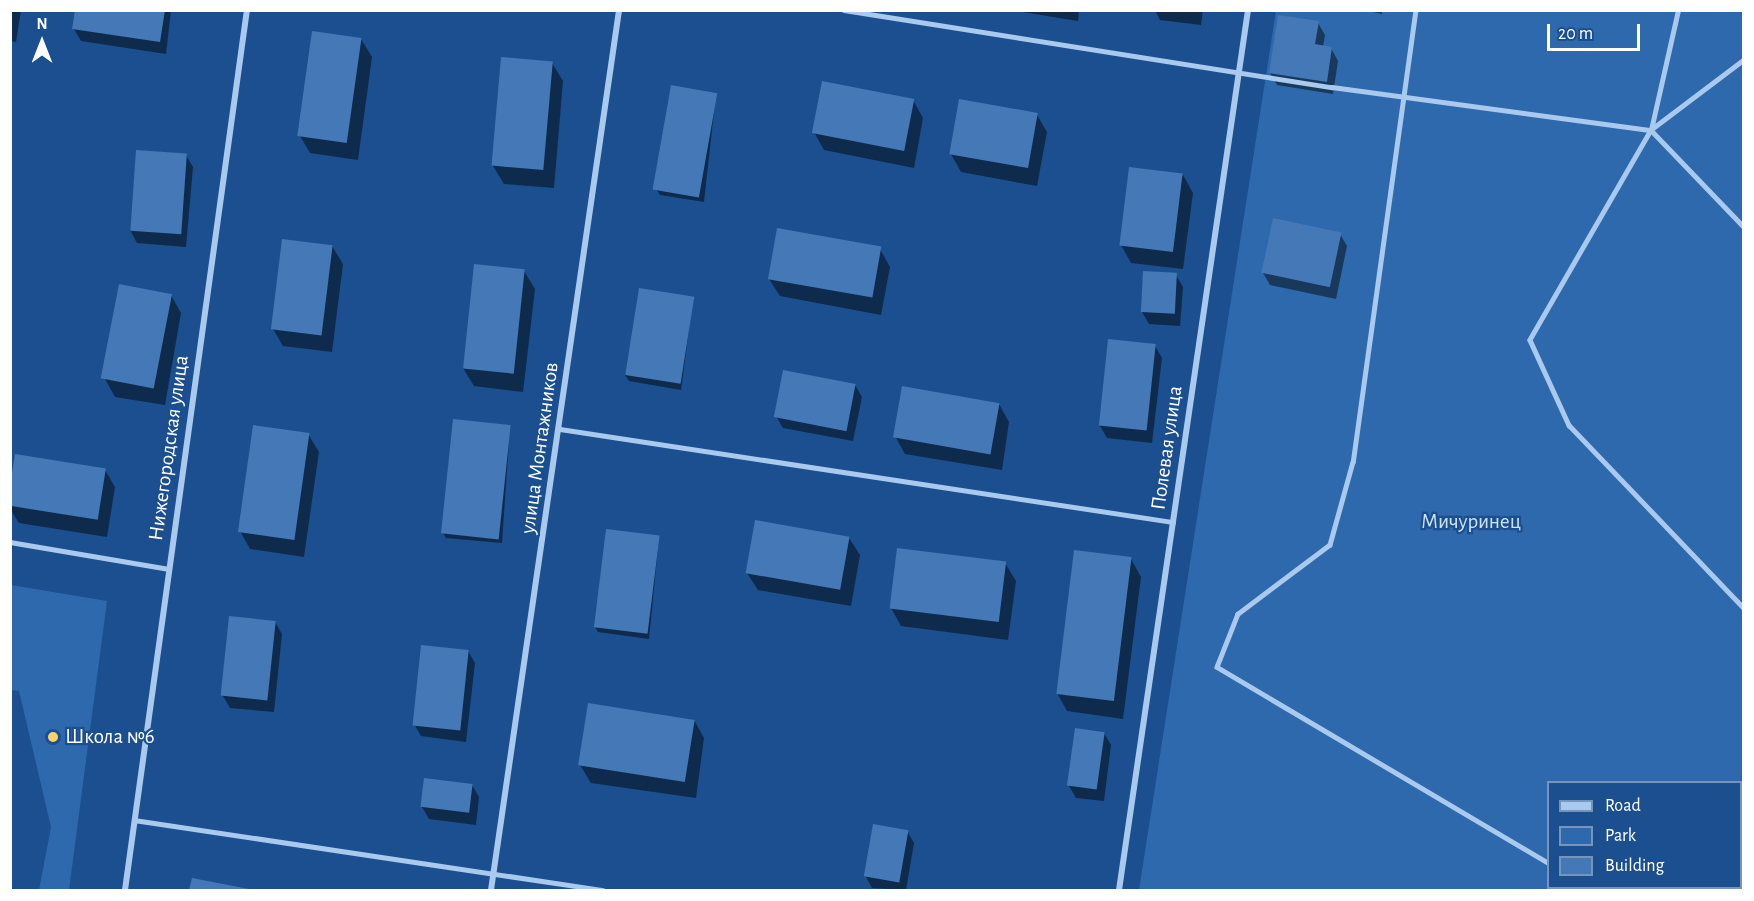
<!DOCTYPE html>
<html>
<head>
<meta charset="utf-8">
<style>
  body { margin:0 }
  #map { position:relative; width:1754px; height:901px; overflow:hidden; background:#1b4f8f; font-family:"Alegreya Sans",sans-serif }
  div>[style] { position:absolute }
  .green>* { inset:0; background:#2e69ad }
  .shadow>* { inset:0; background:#0007 }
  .building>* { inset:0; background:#4478b7; transform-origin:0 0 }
  .lane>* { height:4.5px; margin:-2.25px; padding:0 2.25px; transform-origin:2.25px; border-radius:2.25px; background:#a9c9ee }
  .street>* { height:6px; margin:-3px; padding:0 3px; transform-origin:3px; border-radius:3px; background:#a9c9ee }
  .dots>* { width:16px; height:16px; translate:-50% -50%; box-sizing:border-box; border:3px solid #1b4f8f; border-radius:50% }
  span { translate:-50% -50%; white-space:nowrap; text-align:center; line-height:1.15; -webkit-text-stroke:4.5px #1b4f8f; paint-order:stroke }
  .street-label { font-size:21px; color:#fff }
  .park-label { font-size:21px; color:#cfe3fa }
  .poi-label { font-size:21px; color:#fff }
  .left { translate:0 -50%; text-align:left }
  .frame { position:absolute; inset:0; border:12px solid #fff; pointer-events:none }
  .legend { position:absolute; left:1547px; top:781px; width:195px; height:108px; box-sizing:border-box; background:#1b4f8f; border:2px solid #7695bc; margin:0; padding:8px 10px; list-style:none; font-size:18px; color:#fff }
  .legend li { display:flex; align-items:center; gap:12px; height:30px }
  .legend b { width:30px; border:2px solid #7695bc }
  .north { position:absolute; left:12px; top:12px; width:60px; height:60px; -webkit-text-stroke:4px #1b4f8f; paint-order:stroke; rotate:0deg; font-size:16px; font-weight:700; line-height:24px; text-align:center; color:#fff }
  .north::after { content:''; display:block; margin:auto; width:21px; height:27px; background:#fff; clip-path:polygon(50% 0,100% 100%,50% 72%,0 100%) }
  .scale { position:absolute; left:1547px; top:24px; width:93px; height:27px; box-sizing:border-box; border:3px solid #fff; border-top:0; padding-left:8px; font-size:18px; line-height:21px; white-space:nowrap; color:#fff; -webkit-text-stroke:4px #1b4f8f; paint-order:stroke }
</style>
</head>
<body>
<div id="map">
  <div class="green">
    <div style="clip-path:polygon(evenodd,1276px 11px,1743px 11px,1743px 890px,1139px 890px,1276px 11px,1548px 782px,1740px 782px,1740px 888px,1548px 888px,1548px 782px)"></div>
    <div style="clip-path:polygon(11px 585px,107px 601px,69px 890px,39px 890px,51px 827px,19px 691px,11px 690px)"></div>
  </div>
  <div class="shadow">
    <div style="clip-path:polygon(10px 10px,21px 10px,16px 42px,10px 41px)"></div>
    <div style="clip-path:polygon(77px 10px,171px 10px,166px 54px,81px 41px,74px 29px)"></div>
    <div style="clip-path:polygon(1010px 10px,1079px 10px,1078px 21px)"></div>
    <div style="clip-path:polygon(1155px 10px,1203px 10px,1201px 25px,1160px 20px)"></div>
    <div style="clip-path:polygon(1364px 10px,1382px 10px,1382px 14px)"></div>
    <div style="clip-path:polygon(1318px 23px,1325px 35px,1323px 47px,1331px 48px,1338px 61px,1333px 94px,1277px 85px,1270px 73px)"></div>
    <div style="clip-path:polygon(361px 39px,372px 57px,358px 160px,310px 153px,300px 136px)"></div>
    <div style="clip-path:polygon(552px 63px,563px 81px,554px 188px,504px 184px,493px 166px)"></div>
    <div style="clip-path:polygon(716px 94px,704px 202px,660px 195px,656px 189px)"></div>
    <div style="clip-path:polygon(913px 100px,923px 118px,914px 168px,824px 150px,814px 132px)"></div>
    <div style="clip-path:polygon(1037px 115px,1047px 132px,1037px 186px,961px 172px,951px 154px)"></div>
    <div style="clip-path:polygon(186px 155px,193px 167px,186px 247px,137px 243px,130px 230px)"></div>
    <div style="clip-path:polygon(1183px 175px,1193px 193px,1183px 269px,1131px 263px,1121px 245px)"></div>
    <div style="clip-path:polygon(1340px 234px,1347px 246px,1336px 299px,1270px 285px,1263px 273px)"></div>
    <div style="clip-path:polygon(332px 246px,343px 264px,332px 352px,283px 346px,273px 329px)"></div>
    <div style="clip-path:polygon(880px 249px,890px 267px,881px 315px,780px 296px,769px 279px)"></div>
    <div style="clip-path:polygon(524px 271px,535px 289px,523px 392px,474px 386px,463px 368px)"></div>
    <div style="clip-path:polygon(1176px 275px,1183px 287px,1180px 326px,1149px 324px,1142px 312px)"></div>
    <div style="clip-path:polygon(171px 295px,181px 313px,165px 405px,115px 397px,105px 379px)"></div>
    <div style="clip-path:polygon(693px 299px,681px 390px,629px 381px,625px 375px)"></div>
    <div style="clip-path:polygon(1155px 346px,1162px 358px,1152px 443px,1107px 438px,1100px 426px)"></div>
    <div style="clip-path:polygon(855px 385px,862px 397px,853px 441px,783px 428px,776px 416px)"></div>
    <div style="clip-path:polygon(999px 404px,1009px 422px,1002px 470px,905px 454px,895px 436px)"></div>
    <div style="clip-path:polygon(510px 426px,502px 543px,446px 538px,443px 533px)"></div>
    <div style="clip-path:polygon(308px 434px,319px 452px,304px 557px,250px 549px,240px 531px)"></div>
    <div style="clip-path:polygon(16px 455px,105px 470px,115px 487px,107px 537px,19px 523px,10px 509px)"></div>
    <div style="clip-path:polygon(659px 537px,649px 639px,598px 632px,595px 627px)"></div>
    <div style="clip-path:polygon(849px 538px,860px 555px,851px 606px,758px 590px,747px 573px)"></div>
    <div style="clip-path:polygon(1131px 559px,1141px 577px,1123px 719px,1067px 711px,1057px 693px)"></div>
    <div style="clip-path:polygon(1005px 563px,1016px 581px,1008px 640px,901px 626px,891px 608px)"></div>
    <div style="clip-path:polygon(275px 622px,282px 634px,274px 712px,230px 708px,223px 696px)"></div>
    <div style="clip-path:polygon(468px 651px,475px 663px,466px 742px,421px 736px,414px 724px)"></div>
    <div style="clip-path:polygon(694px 720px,704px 738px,696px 798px,591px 783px,580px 765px)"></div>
    <div style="clip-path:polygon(1104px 733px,1111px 745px,1104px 801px,1076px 798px,1069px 786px)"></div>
    <div style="clip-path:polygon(472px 785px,479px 797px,476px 825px,429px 819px,422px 807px)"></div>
    <div style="clip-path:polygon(907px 831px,914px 843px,906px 890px,872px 888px,865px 875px)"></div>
    <div style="clip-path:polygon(193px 880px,246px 890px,191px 890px)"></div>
  </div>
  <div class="building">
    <div style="clip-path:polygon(75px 10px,165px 10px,160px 42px,72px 29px)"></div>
    <div style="clip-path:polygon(1278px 15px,1319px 21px,1315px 44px,1332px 47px,1327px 82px,1269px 73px)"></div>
    <div style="left:312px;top:31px;width:50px;height:106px;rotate:8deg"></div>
    <div style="left:501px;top:57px;width:52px;height:109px;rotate:5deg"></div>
    <div style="left:822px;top:81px;width:94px;height:53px;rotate:11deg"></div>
    <div style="left:671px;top:85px;width:47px;height:106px;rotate:10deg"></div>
    <div style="left:959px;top:99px;width:80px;height:56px;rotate:10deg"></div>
    <div style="left:136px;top:150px;width:51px;height:81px;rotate:4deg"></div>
    <div style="left:1129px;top:167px;width:54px;height:79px;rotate:7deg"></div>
    <div style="left:1273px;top:218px;width:70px;height:56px;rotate:12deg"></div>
    <div style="left:777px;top:228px;width:106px;height:52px;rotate:10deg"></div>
    <div style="left:282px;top:239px;width:51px;height:91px;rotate:7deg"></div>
    <div style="left:474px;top:264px;width:51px;height:105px;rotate:6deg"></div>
    <div style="left:1143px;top:271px;width:34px;height:41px;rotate:3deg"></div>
    <div style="left:119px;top:284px;width:54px;height:96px;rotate:11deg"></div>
    <div style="left:639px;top:288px;width:56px;height:88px;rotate:9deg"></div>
    <div style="left:1108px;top:339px;width:48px;height:87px;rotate:6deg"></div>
    <div style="left:783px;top:370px;width:74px;height:48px;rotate:11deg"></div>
    <div style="left:902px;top:386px;width:99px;height:52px;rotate:10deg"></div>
    <div style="left:453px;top:419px;width:58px;height:115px;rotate:6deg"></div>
    <div style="left:253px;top:425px;width:57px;height:108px;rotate:8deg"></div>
    <div style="left:15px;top:454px;width:92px;height:52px;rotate:9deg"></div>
    <div style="left:755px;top:520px;width:96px;height:54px;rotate:10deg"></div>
    <div style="left:606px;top:529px;width:54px;height:99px;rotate:7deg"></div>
    <div style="left:897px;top:548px;width:110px;height:61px;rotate:7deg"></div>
    <div style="left:1074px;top:550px;width:58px;height:145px;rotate:7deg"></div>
    <div style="left:229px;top:616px;width:47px;height:80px;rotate:6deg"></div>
    <div style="left:421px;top:645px;width:48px;height:81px;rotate:6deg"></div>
    <div style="left:588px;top:703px;width:108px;height:63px;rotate:9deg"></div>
    <div style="left:1075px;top:728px;width:30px;height:58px;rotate:8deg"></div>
    <div style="left:424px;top:778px;width:49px;height:29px;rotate:7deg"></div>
    <div style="left:873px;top:824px;width:36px;height:53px;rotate:10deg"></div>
    <div style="clip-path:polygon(192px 878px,249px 889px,249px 890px,189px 890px)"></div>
  </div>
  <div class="lane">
    <div style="left:844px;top:10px;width:494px;rotate:9deg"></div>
    <div style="left:1332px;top:87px;width:322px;rotate:7.7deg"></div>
    <div style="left:1651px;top:130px;width:134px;rotate:46.2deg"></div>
    <div style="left:1416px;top:10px;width:456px;rotate:97.9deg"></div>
    <div style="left:1353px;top:462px;width:86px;rotate:105.5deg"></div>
    <div style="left:1330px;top:545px;width:115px;rotate:143.1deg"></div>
    <div style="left:1238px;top:614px;width:57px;rotate:111.6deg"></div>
    <div style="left:1217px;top:667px;width:385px;rotate:30.6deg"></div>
    <div style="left:1744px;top:60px;width:116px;rotate:143deg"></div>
    <div style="left:1651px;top:130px;width:242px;rotate:120deg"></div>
    <div style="left:1530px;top:340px;width:94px;rotate:65.4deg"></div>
    <div style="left:1569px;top:425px;width:253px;rotate:46.3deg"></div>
    <div style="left:1651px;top:130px;width:123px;rotate:-77.3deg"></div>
    <div style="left:560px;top:429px;width:620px;rotate:8.63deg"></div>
    <div style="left:10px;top:542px;width:161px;rotate:9.6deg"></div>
    <div style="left:134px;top:820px;width:474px;rotate:8.5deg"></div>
    <div style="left:1608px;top:888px;width:10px;rotate:11deg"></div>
  </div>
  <div class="street">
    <div style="left:125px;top:890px;width:888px;rotate:-82.11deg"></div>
    <div style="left:491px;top:890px;width:889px;rotate:-81.72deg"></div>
    <div style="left:1119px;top:890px;width:889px;rotate:-81.66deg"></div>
  </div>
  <div class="dots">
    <div style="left:53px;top:737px;background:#ffd166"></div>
  </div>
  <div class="street-label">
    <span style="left:169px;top:448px;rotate:-82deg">Нижегородская улица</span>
    <span style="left:540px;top:448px;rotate:-82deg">улица Монтажников</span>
    <span style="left:1167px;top:448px;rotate:-82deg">Полевая улица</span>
  </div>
  <div class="park-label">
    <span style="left:1471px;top:522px">Мичуринец</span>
  </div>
  <div class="poi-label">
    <span class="left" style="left:65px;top:737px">Школа №6</span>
  </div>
  <div class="frame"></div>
  <ul class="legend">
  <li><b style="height:8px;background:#a9c9ee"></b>Road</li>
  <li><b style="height:16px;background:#2e69ad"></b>Park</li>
  <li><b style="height:16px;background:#4478b7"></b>Building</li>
  </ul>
  <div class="north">N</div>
  <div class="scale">20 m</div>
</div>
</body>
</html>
